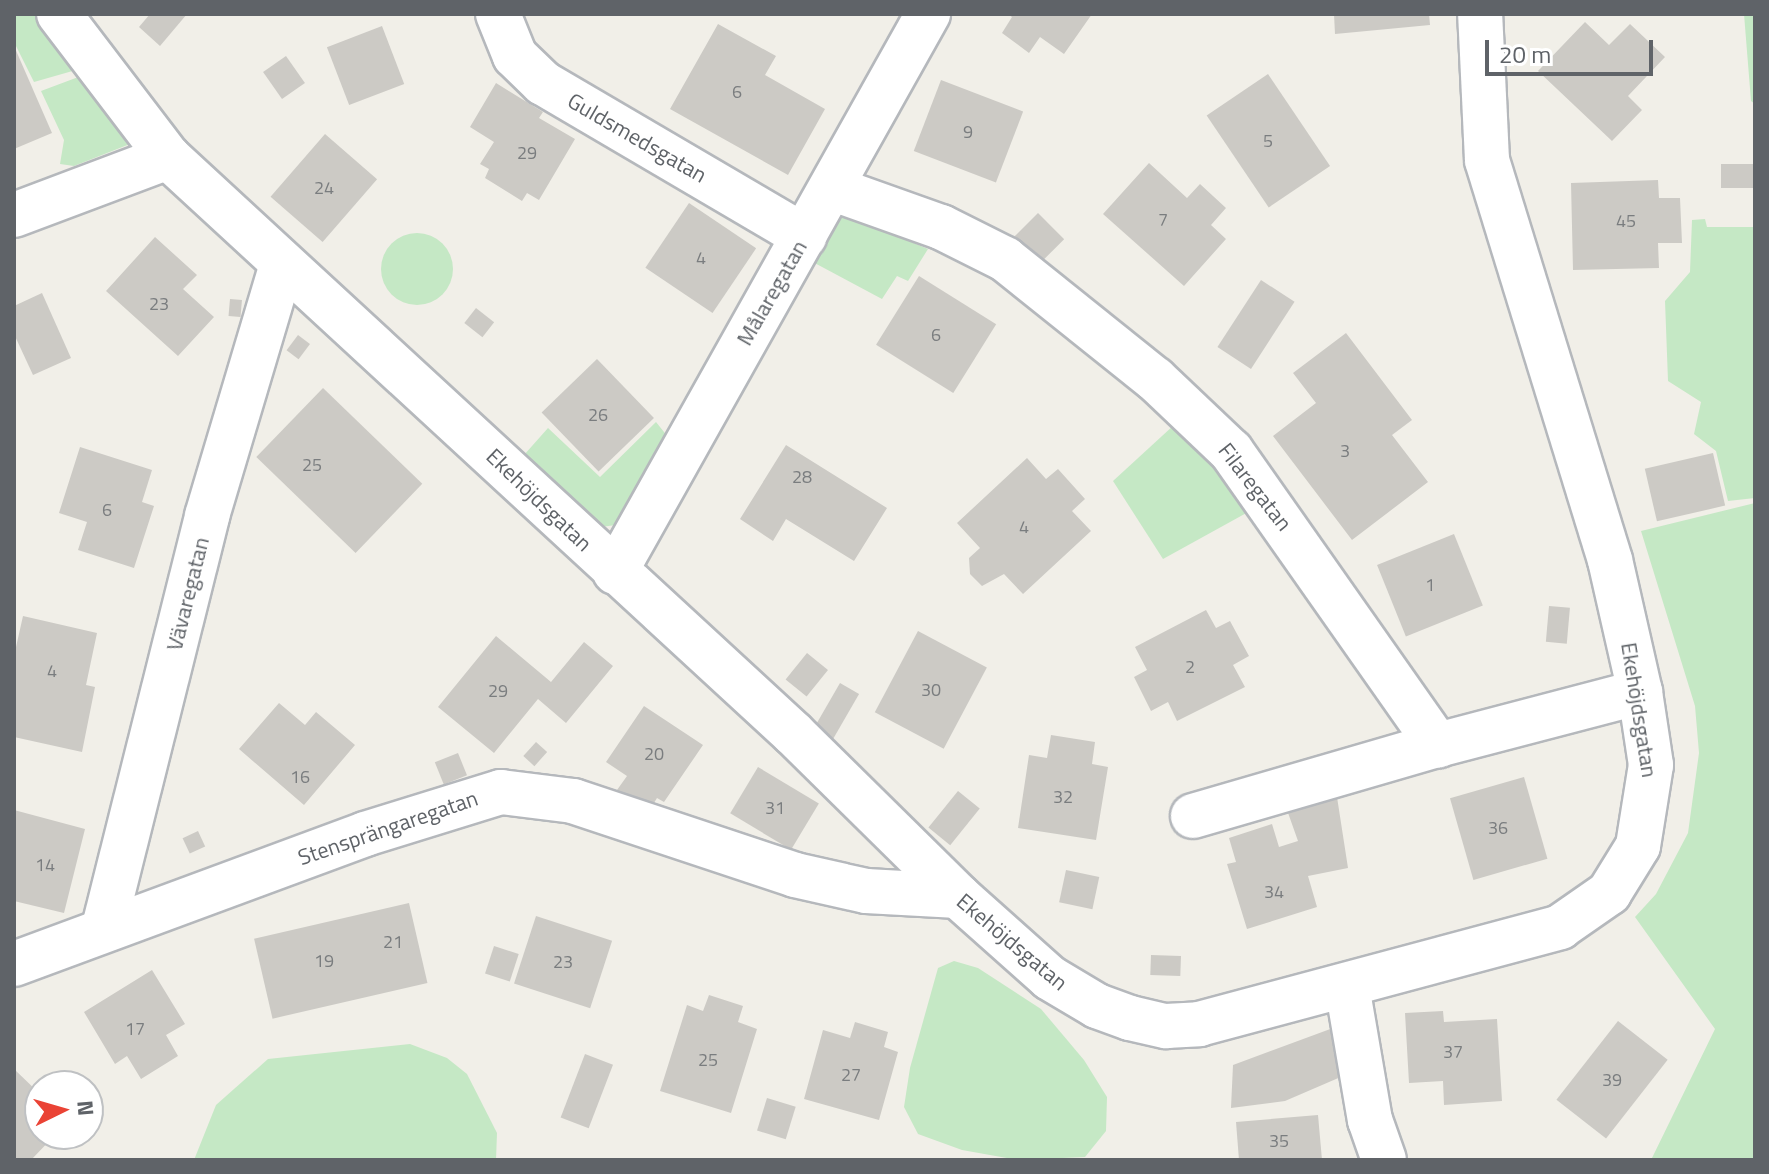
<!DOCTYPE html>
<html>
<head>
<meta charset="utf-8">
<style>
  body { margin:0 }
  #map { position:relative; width:1769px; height:1174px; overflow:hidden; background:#f1efe8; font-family:"Titillium Web",sans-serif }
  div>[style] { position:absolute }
  .green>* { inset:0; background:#c5e8c5 }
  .round { border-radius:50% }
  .building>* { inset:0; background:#cccac5; transform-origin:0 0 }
  .roads { filter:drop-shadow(2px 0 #b5b8bc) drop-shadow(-2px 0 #b5b8bc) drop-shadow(0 2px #b5b8bc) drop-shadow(0 -2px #b5b8bc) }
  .minor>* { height:44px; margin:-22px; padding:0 22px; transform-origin:22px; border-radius:22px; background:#fff }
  span { translate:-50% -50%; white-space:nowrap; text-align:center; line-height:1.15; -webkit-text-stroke:6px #fff; paint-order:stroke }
  .number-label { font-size:18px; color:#7a7d7f }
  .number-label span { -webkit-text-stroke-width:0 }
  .street-label { font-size:22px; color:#5f6368 }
  .frame { position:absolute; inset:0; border:16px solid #5f6368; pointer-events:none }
  .north { position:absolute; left:24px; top:1070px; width:80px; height:80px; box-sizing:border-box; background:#fff; border:2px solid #bfc1c3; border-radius:50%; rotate:85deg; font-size:22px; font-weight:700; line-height:32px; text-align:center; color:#5f6368 }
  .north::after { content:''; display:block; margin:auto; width:28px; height:36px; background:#ea4335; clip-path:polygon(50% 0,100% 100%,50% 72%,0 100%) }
  .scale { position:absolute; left:1485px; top:40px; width:168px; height:36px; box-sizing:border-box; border:4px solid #5f6368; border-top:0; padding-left:10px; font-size:24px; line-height:28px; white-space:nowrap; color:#5f6368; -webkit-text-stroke:6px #fff; paint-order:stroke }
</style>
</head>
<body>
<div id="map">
  <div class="green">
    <div style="clip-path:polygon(14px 14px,35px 14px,76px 70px,34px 82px,14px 42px)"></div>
    <div style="clip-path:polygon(1744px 14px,1755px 14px,1755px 104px,1751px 101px)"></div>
    <div style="clip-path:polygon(81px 76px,130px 144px,74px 166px,60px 164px,64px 140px,41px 91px)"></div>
    <div style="clip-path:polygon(847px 215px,928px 249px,908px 281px,897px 276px,882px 299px,809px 260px,838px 217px)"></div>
    <div style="clip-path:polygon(1705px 219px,1707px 227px,1755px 227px,1755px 498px,1728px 501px,1716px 451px,1694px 434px,1701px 402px,1668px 381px,1665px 301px,1690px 272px,1692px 220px)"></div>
    <div class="round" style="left:381px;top:233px;width:72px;height:72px"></div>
    <div style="clip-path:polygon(656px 422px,668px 437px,623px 524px,601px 527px,524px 455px,548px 428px,600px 477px)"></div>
    <div style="clip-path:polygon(1174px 425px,1221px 470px,1250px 511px,1163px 559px,1113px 481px)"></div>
    <div style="clip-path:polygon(1755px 503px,1755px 1160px,1651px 1160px,1715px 1029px,1635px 917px,1656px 894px,1688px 833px,1699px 753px,1695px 706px,1641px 531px)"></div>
    <div style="clip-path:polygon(954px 961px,978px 968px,1041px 1009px,1084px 1060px,1107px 1097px,1106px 1131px,1085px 1157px,1018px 1160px,962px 1150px,918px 1134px,904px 1107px,910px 1068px,938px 968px)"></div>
    <div style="clip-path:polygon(410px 1044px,447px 1058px,467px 1074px,497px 1133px,496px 1160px,194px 1160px,216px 1105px,268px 1059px)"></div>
  </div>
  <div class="building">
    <div style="clip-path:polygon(150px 14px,187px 14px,160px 46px,139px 27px)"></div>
    <div style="clip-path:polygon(1008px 14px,1092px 14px,1064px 54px,1040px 37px,1029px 53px,1002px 33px,1012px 17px)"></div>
    <div style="clip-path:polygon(1334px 14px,1429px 14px,1430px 25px,1335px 34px)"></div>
    <div style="clip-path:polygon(1585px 22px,1609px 45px,1630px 24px,1665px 57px,1628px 96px,1642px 110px,1612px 141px,1538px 71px)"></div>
    <div style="clip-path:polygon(718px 24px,776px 56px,765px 75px,825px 109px,788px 175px,670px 109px)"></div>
    <div style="left:382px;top:26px;width:62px;height:59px;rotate:69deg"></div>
    <div style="clip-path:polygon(14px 46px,52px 133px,14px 149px)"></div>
    <div style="left:286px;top:56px;width:33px;height:28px;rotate:55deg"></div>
    <div style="left:1268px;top:74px;width:111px;height:74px;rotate:56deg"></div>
    <div style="left:941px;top:80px;width:88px;height:76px;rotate:21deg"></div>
    <div style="clip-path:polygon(496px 83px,543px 112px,539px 118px,575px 139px,539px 200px,527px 193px,522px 201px,485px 178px,489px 169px,480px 164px,494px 142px,470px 127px)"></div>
    <div style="left:325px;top:134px;width:69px;height:83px;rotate:41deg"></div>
    <div style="clip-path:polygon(1149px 163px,1187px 198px,1200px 184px,1226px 208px,1211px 225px,1226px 239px,1184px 286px,1103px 214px)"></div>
    <div style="left:1755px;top:164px;width:24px;height:34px;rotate:90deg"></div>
    <div style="clip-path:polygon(1658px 180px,1659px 198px,1680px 198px,1682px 243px,1658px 243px,1659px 268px,1573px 270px,1571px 183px)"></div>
    <div style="left:689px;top:203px;width:81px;height:78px;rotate:34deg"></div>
    <div style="left:1038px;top:213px;width:37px;height:33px;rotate:45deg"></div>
    <div style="clip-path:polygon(155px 237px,197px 275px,183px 289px,214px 317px,178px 356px,106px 291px)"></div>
    <div style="left:919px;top:276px;width:91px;height:81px;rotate:32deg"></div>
    <div style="left:1261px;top:280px;width:40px;height:80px;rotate:33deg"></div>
    <div style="clip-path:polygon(42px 293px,71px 358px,33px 375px,14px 334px,14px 306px)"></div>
    <div style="left:230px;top:299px;width:12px;height:17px;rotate:5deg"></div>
    <div style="left:476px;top:308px;width:23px;height:19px;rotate:38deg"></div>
    <div style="clip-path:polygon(1346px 333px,1412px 420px,1392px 435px,1428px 482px,1352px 540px,1273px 436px,1316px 403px,1293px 373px)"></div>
    <div style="left:298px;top:335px;width:15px;height:19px;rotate:37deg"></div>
    <div style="left:597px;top:359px;width:82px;height:77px;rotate:46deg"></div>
    <div style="left:323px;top:388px;width:138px;height:96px;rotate:44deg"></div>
    <div style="clip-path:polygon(786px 445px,887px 508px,854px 561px,786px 519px,773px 541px,740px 519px)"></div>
    <div style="clip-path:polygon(80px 447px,152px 470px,142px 502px,154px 506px,134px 568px,78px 550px,87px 522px,59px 513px)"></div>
    <div style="left:1713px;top:453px;width:54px;height:70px;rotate:77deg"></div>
    <div style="clip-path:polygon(1027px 458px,1046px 479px,1058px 469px,1085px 499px,1072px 511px,1091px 531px,1023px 594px,1004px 574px,982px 586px,970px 574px,969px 558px,980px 548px,957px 523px)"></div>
    <div style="left:1454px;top:534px;width:77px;height:83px;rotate:68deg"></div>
    <div style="left:1549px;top:606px;width:21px;height:36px;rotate:5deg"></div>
    <div style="clip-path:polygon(1206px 610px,1216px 628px,1230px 621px,1249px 656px,1233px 665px,1245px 687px,1177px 721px,1168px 702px,1151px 711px,1134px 677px,1147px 670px,1135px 647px)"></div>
    <div style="clip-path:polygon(23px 616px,97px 633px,86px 685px,95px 687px,82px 752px,14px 737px,14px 656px)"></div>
    <div style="left:918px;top:631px;width:78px;height:92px;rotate:28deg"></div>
    <div style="clip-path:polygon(496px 636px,551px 682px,584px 642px,613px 666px,566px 723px,538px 699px,494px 753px,438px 707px)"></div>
    <div style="left:807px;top:653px;width:27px;height:34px;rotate:39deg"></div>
    <div style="left:840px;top:683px;width:22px;height:52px;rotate:30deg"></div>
    <div style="clip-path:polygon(279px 703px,305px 725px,316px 712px,355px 745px,304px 805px,239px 749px)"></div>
    <div style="clip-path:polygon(644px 706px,703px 745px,664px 802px,657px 798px,649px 811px,617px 790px,627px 776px,606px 762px)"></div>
    <div style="clip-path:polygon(1051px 735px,1095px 742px,1092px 764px,1108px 767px,1096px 840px,1018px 828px,1029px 755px,1047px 758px)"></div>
    <div style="left:536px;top:742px;width:15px;height:19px;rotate:42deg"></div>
    <div style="left:458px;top:753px;width:24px;height:25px;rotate:68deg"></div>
    <div style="left:758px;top:767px;width:71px;height:54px;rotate:31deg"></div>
    <div style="left:1524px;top:777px;width:85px;height:77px;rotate:74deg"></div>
    <div style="left:958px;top:791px;width:28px;height:47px;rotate:39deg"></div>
    <div style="clip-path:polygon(1337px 797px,1348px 868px,1308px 876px,1317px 907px,1247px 929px,1227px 864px,1236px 862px,1229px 838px,1272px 824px,1279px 847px,1298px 841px,1287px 810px)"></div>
    <div style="clip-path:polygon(14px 810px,85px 829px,64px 913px,14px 901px)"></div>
    <div style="left:198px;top:831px;width:17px;height:17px;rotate:65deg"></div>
    <div style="left:1066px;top:870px;width:34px;height:33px;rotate:12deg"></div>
    <div style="left:409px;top:903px;width:82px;height:159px;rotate:77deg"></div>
    <div style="left:536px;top:916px;width:80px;height:71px;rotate:18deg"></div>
    <div style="left:494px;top:946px;width:26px;height:29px;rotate:18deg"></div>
    <div style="left:1151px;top:955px;width:30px;height:20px;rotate:2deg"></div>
    <div style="clip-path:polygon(152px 970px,185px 1024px,166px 1035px,178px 1056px,141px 1079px,127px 1056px,115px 1064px,84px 1012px)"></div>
    <div style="clip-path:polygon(709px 995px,743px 1006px,738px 1022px,757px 1029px,731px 1113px,660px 1091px,687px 1005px,703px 1011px)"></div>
    <div style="clip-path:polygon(1443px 1011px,1444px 1022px,1497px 1019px,1502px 1101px,1444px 1105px,1443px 1081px,1409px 1083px,1405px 1013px)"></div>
    <div style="left:1618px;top:1021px;width:63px;height:100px;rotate:38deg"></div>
    <div style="clip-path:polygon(855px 1022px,888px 1032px,884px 1047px,898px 1052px,879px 1120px,804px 1099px,823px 1030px,850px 1038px)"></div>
    <div style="clip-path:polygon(1333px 1028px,1343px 1076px,1285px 1101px,1231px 1108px,1233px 1065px)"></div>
    <div style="left:585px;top:1054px;width:30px;height:68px;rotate:21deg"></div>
    <div style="clip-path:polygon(14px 1069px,40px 1094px,40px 1134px,56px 1134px,31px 1160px,14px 1160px)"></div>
    <div style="left:767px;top:1098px;width:30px;height:34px;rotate:17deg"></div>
    <div style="clip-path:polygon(1318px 1115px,1322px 1160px,1239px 1160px,1236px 1122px)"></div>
  </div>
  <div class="roads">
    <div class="minor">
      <div style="left:59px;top:14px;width:180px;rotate:52.7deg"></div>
      <div style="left:498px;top:14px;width:45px;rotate:68deg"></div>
      <div style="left:515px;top:56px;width:39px;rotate:44deg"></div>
      <div style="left:543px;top:83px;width:303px;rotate:30.4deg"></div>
      <div style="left:834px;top:189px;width:114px;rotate:19.6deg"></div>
      <div style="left:941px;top:227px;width:72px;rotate:26.6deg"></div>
      <div style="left:1005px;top:259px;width:192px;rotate:38.7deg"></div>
      <div style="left:1155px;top:379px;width:105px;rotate:43.5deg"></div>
      <div style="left:1231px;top:451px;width:360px;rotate:54.9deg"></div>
      <div style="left:1438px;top:745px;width:209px;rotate:-14.7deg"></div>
      <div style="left:14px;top:215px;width:165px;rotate:-20.6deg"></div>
      <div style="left:168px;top:157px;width:851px;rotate:42.67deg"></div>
      <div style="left:794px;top:734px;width:231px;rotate:44.6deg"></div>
      <div style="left:958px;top:896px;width:123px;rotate:41.7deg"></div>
      <div style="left:1050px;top:978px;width:55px;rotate:30.8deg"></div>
      <div style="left:1097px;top:1006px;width:35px;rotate:20deg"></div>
      <div style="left:1130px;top:1018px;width:37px;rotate:13deg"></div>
      <div style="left:1166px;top:1026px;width:33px;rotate:-3deg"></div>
      <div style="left:1199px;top:1024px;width:374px;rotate:-15deg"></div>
      <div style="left:1560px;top:927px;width:60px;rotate:-34.8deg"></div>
      <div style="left:1609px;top:893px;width:55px;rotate:-58.3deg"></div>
      <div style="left:1638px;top:846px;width:82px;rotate:-80.9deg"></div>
      <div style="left:1651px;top:765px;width:74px;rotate:-98.6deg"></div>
      <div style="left:1640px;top:692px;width:135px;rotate:-102.8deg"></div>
      <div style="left:1610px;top:560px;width:418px;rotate:-107.1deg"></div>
      <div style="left:1487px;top:160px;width:146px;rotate:-92.7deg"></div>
      <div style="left:615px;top:572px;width:640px;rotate:-60.71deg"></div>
      <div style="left:1193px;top:816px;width:255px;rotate:-16.2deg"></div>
      <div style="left:104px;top:927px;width:424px;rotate:-75.9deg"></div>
      <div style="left:207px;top:516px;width:263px;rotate:-73.4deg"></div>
      <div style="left:14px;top:964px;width:374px;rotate:-20.3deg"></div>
      <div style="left:365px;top:834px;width:142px;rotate:-17.2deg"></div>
      <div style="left:501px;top:792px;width:73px;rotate:7.1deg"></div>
      <div style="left:573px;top:801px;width:234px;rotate:18.4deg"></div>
      <div style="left:795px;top:875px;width:73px;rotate:12.7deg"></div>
      <div style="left:866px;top:891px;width:92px;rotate:3.1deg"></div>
      <div style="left:1347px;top:986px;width:136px;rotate:80.3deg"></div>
      <div style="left:1370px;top:1120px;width:42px;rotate:70.7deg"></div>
    </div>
  </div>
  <div class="number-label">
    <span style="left:737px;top:92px">6</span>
    <span style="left:968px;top:132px">9</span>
    <span style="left:1268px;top:141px">5</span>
    <span style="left:527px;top:153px">29</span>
    <span style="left:324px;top:188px">24</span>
    <span style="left:1163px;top:220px">7</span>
    <span style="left:1626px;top:221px">45</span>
    <span style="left:701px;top:258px">4</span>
    <span style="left:159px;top:304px">23</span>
    <span style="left:936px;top:335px">6</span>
    <span style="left:598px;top:415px">26</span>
    <span style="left:1345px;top:451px">3</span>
    <span style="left:312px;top:465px">25</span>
    <span style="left:802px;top:477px">28</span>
    <span style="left:107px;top:510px">6</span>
    <span style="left:1024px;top:527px">4</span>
    <span style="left:1430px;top:585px">1</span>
    <span style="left:1190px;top:667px">2</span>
    <span style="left:52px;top:671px">4</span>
    <span style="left:931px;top:690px">30</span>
    <span style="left:498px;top:691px">29</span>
    <span style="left:654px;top:754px">20</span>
    <span style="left:300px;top:777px">16</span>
    <span style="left:1063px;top:797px">32</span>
    <span style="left:775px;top:808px">31</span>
    <span style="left:1498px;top:828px">36</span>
    <span style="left:45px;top:865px">14</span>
    <span style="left:1274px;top:892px">34</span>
    <span style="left:393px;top:942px">21</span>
    <span style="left:324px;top:961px">19</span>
    <span style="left:563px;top:962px">23</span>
    <span style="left:135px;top:1029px">17</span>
    <span style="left:1453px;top:1052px">37</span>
    <span style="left:708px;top:1060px">25</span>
    <span style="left:851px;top:1075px">27</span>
    <span style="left:1612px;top:1080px">39</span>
    <span style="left:1279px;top:1141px">35</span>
  </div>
  <div class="street-label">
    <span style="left:637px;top:138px;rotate:30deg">Guldsmedsgatan</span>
    <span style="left:772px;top:293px;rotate:-60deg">Målaregatan</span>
    <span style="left:1255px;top:487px;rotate:52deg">Filaregatan</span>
    <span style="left:539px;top:500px;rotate:44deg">Ekehöjdsgatan</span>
    <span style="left:188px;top:594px;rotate:-76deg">Vävaregatan</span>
    <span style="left:1639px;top:710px;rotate:81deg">Ekehöjdsgatan</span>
    <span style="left:388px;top:828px;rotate:-19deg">Stensprängaregatan</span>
    <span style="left:1012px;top:942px;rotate:40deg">Ekehöjdsgatan</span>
  </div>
  <div class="frame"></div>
  <div class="north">N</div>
  <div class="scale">20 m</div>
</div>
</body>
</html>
